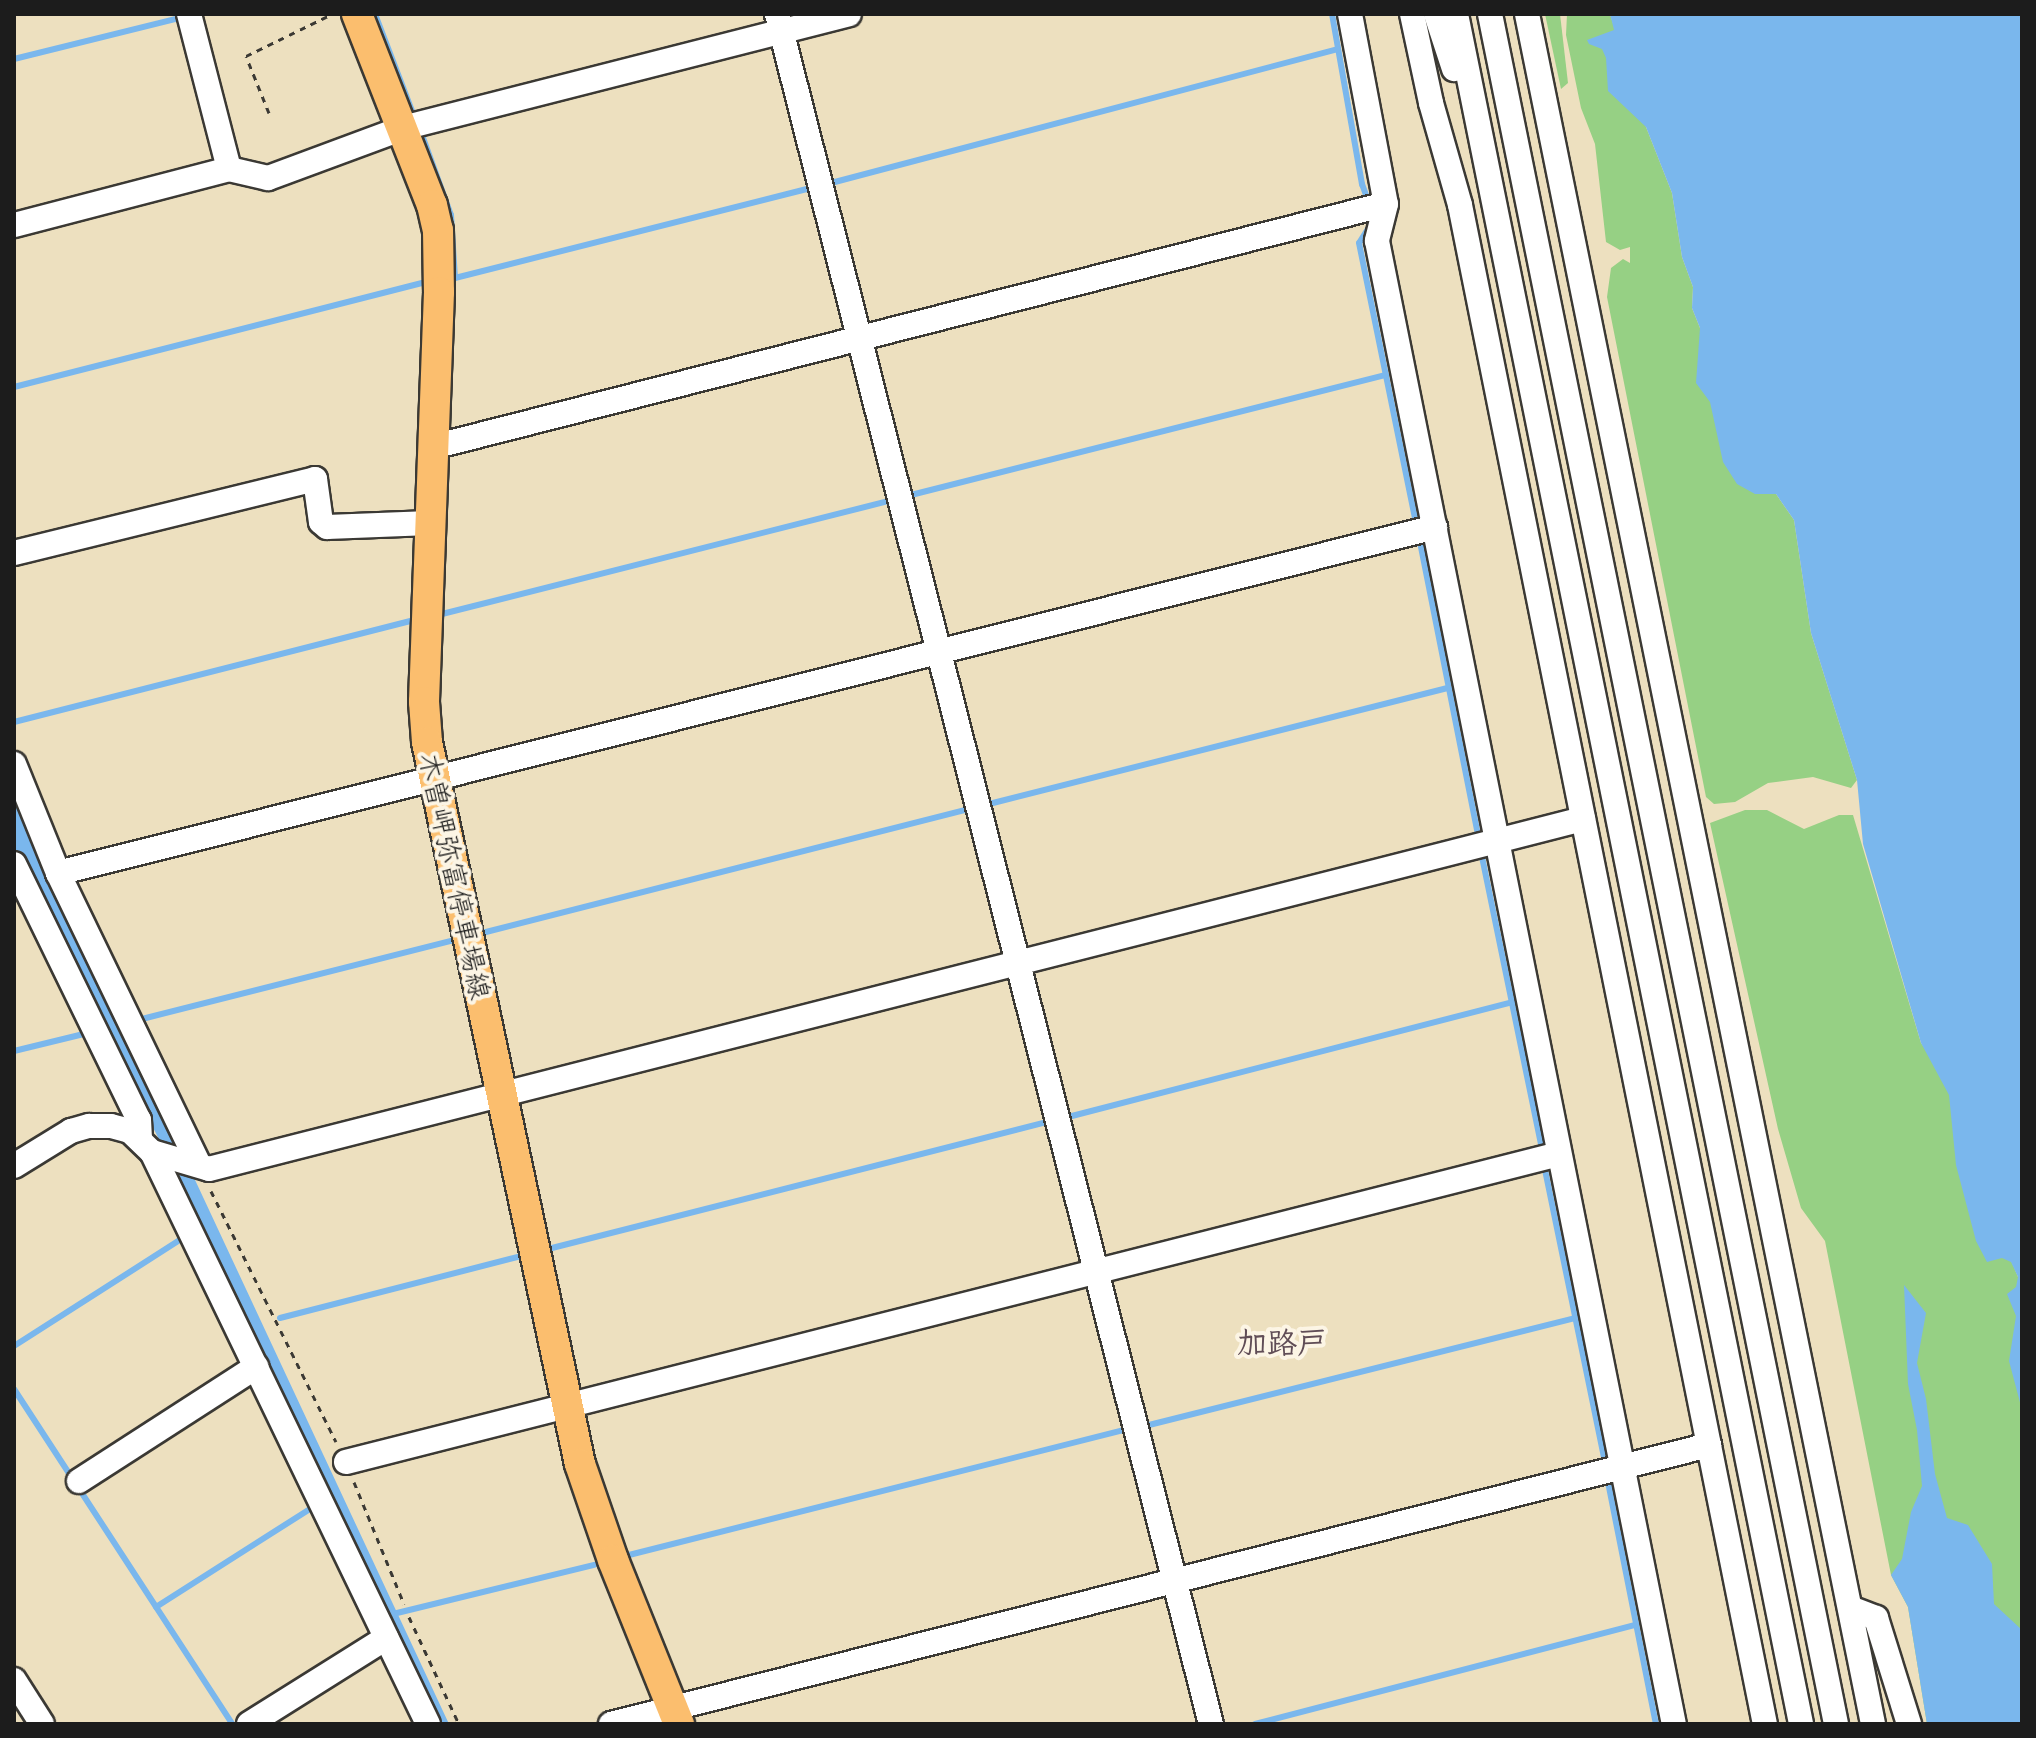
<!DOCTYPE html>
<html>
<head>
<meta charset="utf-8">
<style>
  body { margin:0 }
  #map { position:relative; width:2036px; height:1738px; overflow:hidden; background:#ede0bf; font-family:"Patrick Hand","Klee One",sans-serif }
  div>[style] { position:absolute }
  .green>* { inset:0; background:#96d084 }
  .water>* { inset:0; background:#7ab7ed }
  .stream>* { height:6px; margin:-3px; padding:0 3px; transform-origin:3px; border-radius:3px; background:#7ab7ed }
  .path>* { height:3px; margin-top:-1.5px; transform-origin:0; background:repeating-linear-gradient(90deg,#3b3934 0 6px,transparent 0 12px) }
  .roads { filter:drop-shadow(2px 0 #3b3934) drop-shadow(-2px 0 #3b3934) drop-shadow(0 2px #3b3934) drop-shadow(0 -2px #3b3934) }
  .minor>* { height:24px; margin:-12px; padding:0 12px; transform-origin:12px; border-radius:12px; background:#fff }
  .major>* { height:30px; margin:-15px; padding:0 15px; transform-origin:15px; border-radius:15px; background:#fbbe6e }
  span { translate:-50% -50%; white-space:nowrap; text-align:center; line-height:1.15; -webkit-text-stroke:8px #fcf5e5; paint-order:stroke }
  .street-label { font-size:28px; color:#1c1c1c }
  .neighbourhood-label { font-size:30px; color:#604d56; font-weight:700 }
  .frame { position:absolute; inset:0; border:16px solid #1c1c1c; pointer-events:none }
</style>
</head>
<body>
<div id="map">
  <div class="green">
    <div style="clip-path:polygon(1545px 14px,1560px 14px,1568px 83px,1561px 89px)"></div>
    <div style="clip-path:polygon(1567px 14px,1610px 14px,1646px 127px,1672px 193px,1682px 257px,1693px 287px,1692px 308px,1700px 328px,1776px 494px,1794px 520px,1811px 633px,1857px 780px,1851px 788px,1813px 777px,1768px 783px,1735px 802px,1714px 804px,1706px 797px,1607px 297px,1611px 268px,1623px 259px,1630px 263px,1630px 247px,1620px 250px,1606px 242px,1595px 144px,1581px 108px,1566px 35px)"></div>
    <div style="clip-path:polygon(1745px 810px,1767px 810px,1804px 829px,1839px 815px,1853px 815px,1921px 1043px,1946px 1077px,1993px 1217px,2018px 1277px,2022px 1304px,2022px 1665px,1927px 1724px,1908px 1607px,1891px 1575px,1825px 1241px,1801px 1208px,1778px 1129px,1710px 823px)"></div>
  </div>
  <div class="water">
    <div style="clip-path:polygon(1610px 14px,2022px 14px,2022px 1410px,2009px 1361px,2016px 1316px,2007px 1294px,2016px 1287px,2018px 1277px,2011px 1262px,2002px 1258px,1987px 1262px,1976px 1241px,1956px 1165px,1949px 1095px,1921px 1043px,1863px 844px,1857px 780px,1811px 633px,1794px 520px,1776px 494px,1755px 494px,1737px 484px,1723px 462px,1710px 402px,1696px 383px,1700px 328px,1692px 308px,1693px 287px,1682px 257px,1672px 193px,1646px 127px,1608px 91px,1606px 58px,1602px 49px,1589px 44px,1587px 40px,1614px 30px)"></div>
    <div style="clip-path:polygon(14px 801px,189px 1167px,449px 1724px,438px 1724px,176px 1173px,32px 888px,14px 847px)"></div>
    <div style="clip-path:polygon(1904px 1285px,1926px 1313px,1917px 1363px,1926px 1399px,1935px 1474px,1947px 1518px,1968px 1525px,1992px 1564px,1994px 1604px,2022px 1630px,2022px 1724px,1927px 1724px,1908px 1607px,1891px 1575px,1902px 1559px,1911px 1512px,1922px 1486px,1917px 1430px,1908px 1384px)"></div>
  </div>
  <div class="stream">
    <div style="left:375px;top:14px;width:109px;rotate:69.1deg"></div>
    <div style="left:1332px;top:14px;width:173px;rotate:80deg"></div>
    <div style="left:1362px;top:184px;width:20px;rotate:70deg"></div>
    <div style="left:14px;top:59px;width:171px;rotate:-13.9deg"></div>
    <div style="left:422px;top:135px;width:85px;rotate:70.1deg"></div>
    <div style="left:451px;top:215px;width:63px;rotate:86.4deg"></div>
    <div style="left:455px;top:278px;width:366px;rotate:-14.2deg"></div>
    <div style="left:831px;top:183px;width:524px;rotate:-14.8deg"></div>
    <div style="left:1371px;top:224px;width:22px;rotate:122deg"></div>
    <div style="left:1359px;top:243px;width:286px;rotate:78.5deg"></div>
    <div style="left:14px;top:387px;width:426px;rotate:-14.3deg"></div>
    <div style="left:907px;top:496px;width:494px;rotate:-14.2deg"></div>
    <div style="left:1419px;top:537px;width:304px;rotate:78.8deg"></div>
    <div style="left:442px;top:614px;width:468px;rotate:-14.2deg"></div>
    <div style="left:14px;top:722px;width:409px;rotate:-14.3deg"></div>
    <div style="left:989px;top:804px;width:474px;rotate:-14.2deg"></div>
    <div style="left:1481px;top:852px;width:307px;rotate:78.4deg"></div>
    <div style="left:482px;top:933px;width:503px;rotate:-14.29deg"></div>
    <div style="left:138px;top:1020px;width:330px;rotate:-14.2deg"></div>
    <div style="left:14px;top:1051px;width:76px;rotate:-13.7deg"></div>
    <div style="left:1068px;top:1117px;width:459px;rotate:-14.5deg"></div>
    <div style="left:1544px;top:1165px;width:304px;rotate:78.4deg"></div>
    <div style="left:552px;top:1248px;width:511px;rotate:-14.28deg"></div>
    <div style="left:280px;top:1318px;width:254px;rotate:-14.4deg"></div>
    <div style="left:14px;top:1346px;width:198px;rotate:-32.6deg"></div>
    <div style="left:14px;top:1389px;width:400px;rotate:56.9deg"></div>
    <div style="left:1149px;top:1425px;width:439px;rotate:-14.1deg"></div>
    <div style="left:1607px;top:1477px;width:252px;rotate:78.8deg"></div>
    <div style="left:625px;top:1556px;width:519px;rotate:-14.17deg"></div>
    <div style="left:156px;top:1607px;width:183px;rotate:-32.5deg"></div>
    <div style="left:397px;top:1613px;width:203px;rotate:-13.7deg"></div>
    <div style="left:1255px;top:1724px;width:394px;rotate:-14.6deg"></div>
  </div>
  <div class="path">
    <div style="left:269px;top:113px;width:61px;rotate:-112deg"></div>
    <div style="left:246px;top:56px;width:96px;rotate:-26deg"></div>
    <div style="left:211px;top:1191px;width:280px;rotate:63.5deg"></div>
    <div style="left:354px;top:1482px;width:132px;rotate:67.7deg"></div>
    <div style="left:409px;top:1617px;width:118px;rotate:65deg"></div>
  </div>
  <div class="roads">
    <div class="minor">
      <div style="left:189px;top:14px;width:160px;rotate:75.5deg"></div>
      <div style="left:229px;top:169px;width:40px;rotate:13deg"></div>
      <div style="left:268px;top:178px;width:144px;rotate:-20.3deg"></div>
      <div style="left:403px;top:128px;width:460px;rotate:-14.3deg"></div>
      <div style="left:777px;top:14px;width:1764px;rotate:75.76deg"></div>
      <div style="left:1350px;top:14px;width:193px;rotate:79.3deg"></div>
      <div style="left:1386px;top:204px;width:38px;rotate:104deg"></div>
      <div style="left:1377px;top:241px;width:1512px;rotate:78.68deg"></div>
      <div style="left:1412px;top:14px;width:91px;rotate:77.9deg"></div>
      <div style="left:1431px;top:103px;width:106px;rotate:74.1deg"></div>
      <div style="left:1460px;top:205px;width:1549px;rotate:78.65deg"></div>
      <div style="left:1436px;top:14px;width:58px;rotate:71.9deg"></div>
      <div style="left:1456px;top:14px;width:1744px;rotate:78.59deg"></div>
      <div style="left:1490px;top:14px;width:1745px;rotate:78.56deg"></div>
      <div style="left:1527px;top:14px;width:1745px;rotate:78.56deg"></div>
      <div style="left:14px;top:225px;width:222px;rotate:-14.6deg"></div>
      <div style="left:433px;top:447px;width:983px;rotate:-14.3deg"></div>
      <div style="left:14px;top:553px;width:310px;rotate:-13.8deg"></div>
      <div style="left:315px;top:479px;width:43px;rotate:82.1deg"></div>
      <div style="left:321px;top:522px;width:8px;rotate:40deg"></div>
      <div style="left:327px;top:527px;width:103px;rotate:-2.2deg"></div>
      <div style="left:14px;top:764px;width:118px;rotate:68deg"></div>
      <div style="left:58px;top:873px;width:322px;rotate:64.2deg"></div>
      <div style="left:14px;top:864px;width:285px;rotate:64deg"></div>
      <div style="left:139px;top:1120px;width:20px;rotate:87deg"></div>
      <div style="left:58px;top:873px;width:1420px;rotate:-14.1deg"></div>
      <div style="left:152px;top:1152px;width:635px;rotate:64.24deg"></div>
      <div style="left:14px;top:1166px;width:67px;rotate:-31.6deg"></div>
      <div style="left:71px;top:1131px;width:19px;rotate:-16deg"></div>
      <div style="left:89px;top:1126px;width:22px"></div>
      <div style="left:111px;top:1126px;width:20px;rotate:15deg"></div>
      <div style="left:130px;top:1131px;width:30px;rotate:44deg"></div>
      <div style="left:152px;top:1152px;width:59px;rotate:16.6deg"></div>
      <div style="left:209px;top:1169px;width:1418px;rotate:-14.29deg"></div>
      <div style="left:346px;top:1462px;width:1251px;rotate:-14.25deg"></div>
      <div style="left:79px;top:1481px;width:211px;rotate:-32.8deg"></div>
      <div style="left:1850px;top:1608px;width:28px;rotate:21deg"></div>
      <div style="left:1876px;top:1618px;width:111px;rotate:72.7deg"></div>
      <div style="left:14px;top:1680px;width:52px;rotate:57.5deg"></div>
      <div style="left:249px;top:1724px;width:162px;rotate:-32.1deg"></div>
      <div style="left:611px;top:1724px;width:1133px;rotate:-14.26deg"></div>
    </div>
    <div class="major">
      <div style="left:357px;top:14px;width:205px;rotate:68.6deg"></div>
      <div style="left:432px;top:205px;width:26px;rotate:77deg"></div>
      <div style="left:438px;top:230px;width:62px;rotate:89.1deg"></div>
      <div style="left:439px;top:292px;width:410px;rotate:92.1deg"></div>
      <div style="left:424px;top:702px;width:40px;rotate:85.7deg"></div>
      <div style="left:427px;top:742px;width:738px;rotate:78.04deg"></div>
      <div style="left:580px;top:1464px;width:102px;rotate:71deg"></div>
      <div style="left:613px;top:1560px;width:177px;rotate:68.1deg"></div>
    </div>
  </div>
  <div class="street-label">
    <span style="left:455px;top:876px;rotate:78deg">木曽岬弥富停車場線</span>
  </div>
  <div class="neighbourhood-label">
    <span style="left:1282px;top:1342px">加路戸</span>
  </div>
  <div class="frame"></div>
</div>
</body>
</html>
